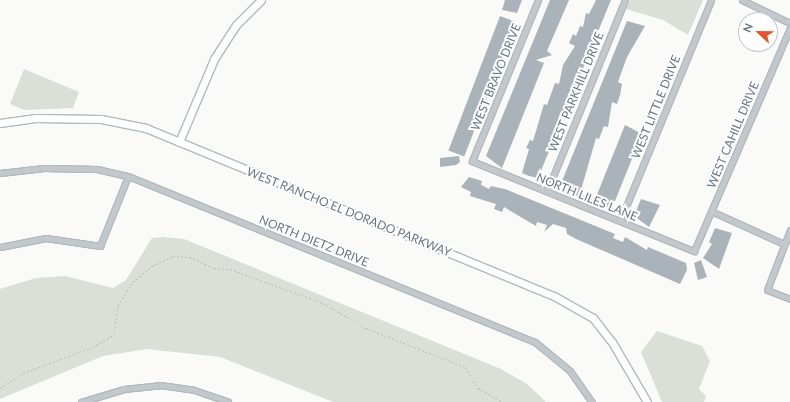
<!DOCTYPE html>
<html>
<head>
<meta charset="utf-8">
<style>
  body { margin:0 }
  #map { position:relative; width:790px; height:402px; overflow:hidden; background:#fafaf8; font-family:Lato,sans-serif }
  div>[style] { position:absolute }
  .green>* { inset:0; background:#dadfd7 }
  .building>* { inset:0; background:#aab3b9; transform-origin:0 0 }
  .path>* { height:1px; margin-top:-0.5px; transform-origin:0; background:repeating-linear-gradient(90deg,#bbbfc2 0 2px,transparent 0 4px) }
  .roads { filter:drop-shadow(1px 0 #b3babf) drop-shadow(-1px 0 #b3babf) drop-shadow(0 1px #b3babf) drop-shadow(0 -1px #b3babf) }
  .street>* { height:5px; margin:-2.5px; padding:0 2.5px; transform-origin:2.5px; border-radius:2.5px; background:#c3c8cc }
  .secondary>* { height:7px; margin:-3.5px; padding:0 3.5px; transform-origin:3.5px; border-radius:3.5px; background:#fff }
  span { translate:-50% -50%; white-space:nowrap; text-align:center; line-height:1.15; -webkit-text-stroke:4px #fff; paint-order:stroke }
  .street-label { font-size:12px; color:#657683 }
  .north { position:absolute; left:738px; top:12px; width:40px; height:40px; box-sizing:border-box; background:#fff; border:1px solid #c1c8cd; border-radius:50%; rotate:292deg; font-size:11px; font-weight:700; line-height:16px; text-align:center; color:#657683 }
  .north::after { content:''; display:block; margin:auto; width:14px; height:18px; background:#e4572e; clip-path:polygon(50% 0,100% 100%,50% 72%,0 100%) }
</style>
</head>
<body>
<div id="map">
  <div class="green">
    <div style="clip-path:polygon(630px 0,703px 0,688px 35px,663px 20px,626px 9px)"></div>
    <div style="clip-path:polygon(24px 69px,79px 92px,73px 108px,24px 110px,10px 104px)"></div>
    <div style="clip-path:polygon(163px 237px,184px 239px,501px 369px,527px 384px,546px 402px,333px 402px,220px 357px,147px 349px,103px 356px,0 399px,0 289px,36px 278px,65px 276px,113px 288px,126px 280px,152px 238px)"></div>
    <div style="clip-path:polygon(657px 331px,702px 346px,710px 361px,699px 389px,706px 396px,704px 402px,662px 402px,641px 352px)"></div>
  </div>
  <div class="building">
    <div style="clip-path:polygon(505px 0,522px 0,517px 13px,502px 10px)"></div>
    <div style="clip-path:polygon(550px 0,569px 0,547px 51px,552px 55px,536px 60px,544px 63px,502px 168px,486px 156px)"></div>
    <div style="clip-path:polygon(596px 0,611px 0,538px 178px,529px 176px,522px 173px,529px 149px,526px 148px,530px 140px,533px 141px,544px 104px,547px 105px,555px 83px,559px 84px,563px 65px,575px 46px,569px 43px,573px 34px,576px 36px,580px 26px,583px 27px,586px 13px,589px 14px)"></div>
    <div style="left:500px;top:16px;width:17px;height:144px;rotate:21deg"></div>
    <div style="clip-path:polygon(627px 21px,645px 26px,627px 57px,618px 82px,622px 84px,620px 95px,617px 104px,612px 102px,608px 127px,604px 126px,599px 139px,596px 138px,579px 197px,560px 186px)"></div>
    <div style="clip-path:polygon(625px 125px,642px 134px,615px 201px,609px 207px,594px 202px)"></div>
    <div style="clip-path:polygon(459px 156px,460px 162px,456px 165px,440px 167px,440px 158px)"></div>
    <div style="clip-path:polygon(469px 177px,482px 181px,481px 185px,489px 189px,491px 186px,505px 189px,615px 234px,613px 238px,623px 242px,625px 237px,647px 250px,648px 247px,686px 263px,687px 270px,680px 284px,576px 239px,567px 234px,566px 228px,553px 224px,544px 232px,547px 225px,537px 222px,536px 226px,504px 207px,502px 212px,494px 209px,496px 204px,470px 196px,471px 192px,461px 187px)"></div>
    <div style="clip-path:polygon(641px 199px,660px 205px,649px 227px,634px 216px)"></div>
    <div style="clip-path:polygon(715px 228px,732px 233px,719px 269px,703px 258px,712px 244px,709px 242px)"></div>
    <div style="clip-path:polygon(701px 260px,707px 277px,698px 280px,694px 263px)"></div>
  </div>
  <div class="path">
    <div style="left:0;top:388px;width:27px;rotate:-33deg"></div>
    <div style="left:23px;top:373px;width:75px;rotate:-20.4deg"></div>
    <div style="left:93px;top:347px;width:24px;rotate:-30deg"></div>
    <div style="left:114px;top:335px;width:30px;rotate:-82deg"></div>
    <div style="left:118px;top:305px;width:27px;rotate:-57deg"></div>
    <div style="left:133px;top:282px;width:25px;rotate:-40deg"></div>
    <div style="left:152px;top:266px;width:23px;rotate:-25deg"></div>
    <div style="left:173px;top:256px;width:17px;rotate:3deg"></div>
    <div style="left:190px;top:257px;width:26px;rotate:25deg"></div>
    <div style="left:214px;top:268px;width:16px;rotate:4deg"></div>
    <div style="left:230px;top:269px;width:99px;rotate:20.1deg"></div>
    <div style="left:323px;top:303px;width:50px;rotate:30.2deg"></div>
    <div style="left:366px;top:328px;width:106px;rotate:21.5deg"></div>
    <div style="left:465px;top:367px;width:25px;rotate:58deg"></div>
    <div style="left:478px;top:388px;width:28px;rotate:30deg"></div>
  </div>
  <div class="roads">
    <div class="street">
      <div style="left:538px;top:0;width:174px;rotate:112.3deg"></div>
      <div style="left:472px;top:161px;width:240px;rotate:22.1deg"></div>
      <div style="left:694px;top:251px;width:243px;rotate:-66.7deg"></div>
      <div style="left:742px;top:0;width:53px;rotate:25.6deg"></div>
      <div style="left:0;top:173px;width:44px;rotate:-6.5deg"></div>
      <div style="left:44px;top:168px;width:53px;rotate:1.1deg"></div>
      <div style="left:97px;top:169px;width:32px;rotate:13deg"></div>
      <div style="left:128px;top:176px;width:440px;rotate:22.2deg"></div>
      <div style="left:535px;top:342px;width:45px;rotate:39.6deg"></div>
      <div style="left:570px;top:371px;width:38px;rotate:55deg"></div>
      <div style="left:547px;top:191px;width:206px;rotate:-67.8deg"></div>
      <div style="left:711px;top:211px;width:80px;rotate:24.3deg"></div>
      <div style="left:620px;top:221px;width:239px;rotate:-67.6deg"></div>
      <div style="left:790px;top:230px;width:64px;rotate:111deg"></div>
      <div style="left:767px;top:290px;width:25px;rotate:21deg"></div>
      <div style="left:0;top:247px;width:47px;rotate:-11.1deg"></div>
      <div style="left:46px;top:238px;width:55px;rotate:8.4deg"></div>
      <div style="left:100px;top:246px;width:75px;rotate:-68.2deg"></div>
      <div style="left:81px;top:402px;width:45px;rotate:-16.8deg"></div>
      <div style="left:124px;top:389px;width:36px;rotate:-6deg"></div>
      <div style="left:160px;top:385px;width:34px;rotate:8deg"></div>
      <div style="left:194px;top:390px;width:36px;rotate:19deg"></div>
    </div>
    <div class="secondary">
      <div style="left:0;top:123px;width:36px;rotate:-8deg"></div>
      <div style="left:36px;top:118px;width:65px;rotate:0.9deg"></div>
      <div style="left:101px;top:119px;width:46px;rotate:11.3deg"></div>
      <div style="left:146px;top:128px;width:441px;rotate:22.4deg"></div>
      <div style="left:554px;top:296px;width:45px;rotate:29.4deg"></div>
      <div style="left:593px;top:318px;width:31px;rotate:52deg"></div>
      <div style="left:612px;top:342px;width:69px;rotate:59.7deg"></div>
      <div style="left:179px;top:142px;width:90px;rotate:-67.1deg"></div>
      <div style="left:214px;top:59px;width:40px;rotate:-57.1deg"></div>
      <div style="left:236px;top:25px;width:35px;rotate:-45deg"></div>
    </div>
  </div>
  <div class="street-label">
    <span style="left:496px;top:77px;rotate:-68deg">WEST BRAVO DRIVE</span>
    <span style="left:576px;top:92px;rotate:-68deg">WEST PARKHILL DRIVE</span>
    <span style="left:656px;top:107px;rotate:-68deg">WEST LITTLE DRIVE</span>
    <span style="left:733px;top:135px;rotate:-67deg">WEST CAHILL DRIVE</span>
    <span style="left:587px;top:197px;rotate:22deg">NORTH LILES LANE</span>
    <span style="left:349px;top:212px;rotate:22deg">WEST RANCHO EL DORADO PARKWAY</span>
    <span style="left:314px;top:241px;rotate:22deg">NORTH DIETZ DRIVE</span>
  </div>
  <div class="north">N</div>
</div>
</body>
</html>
